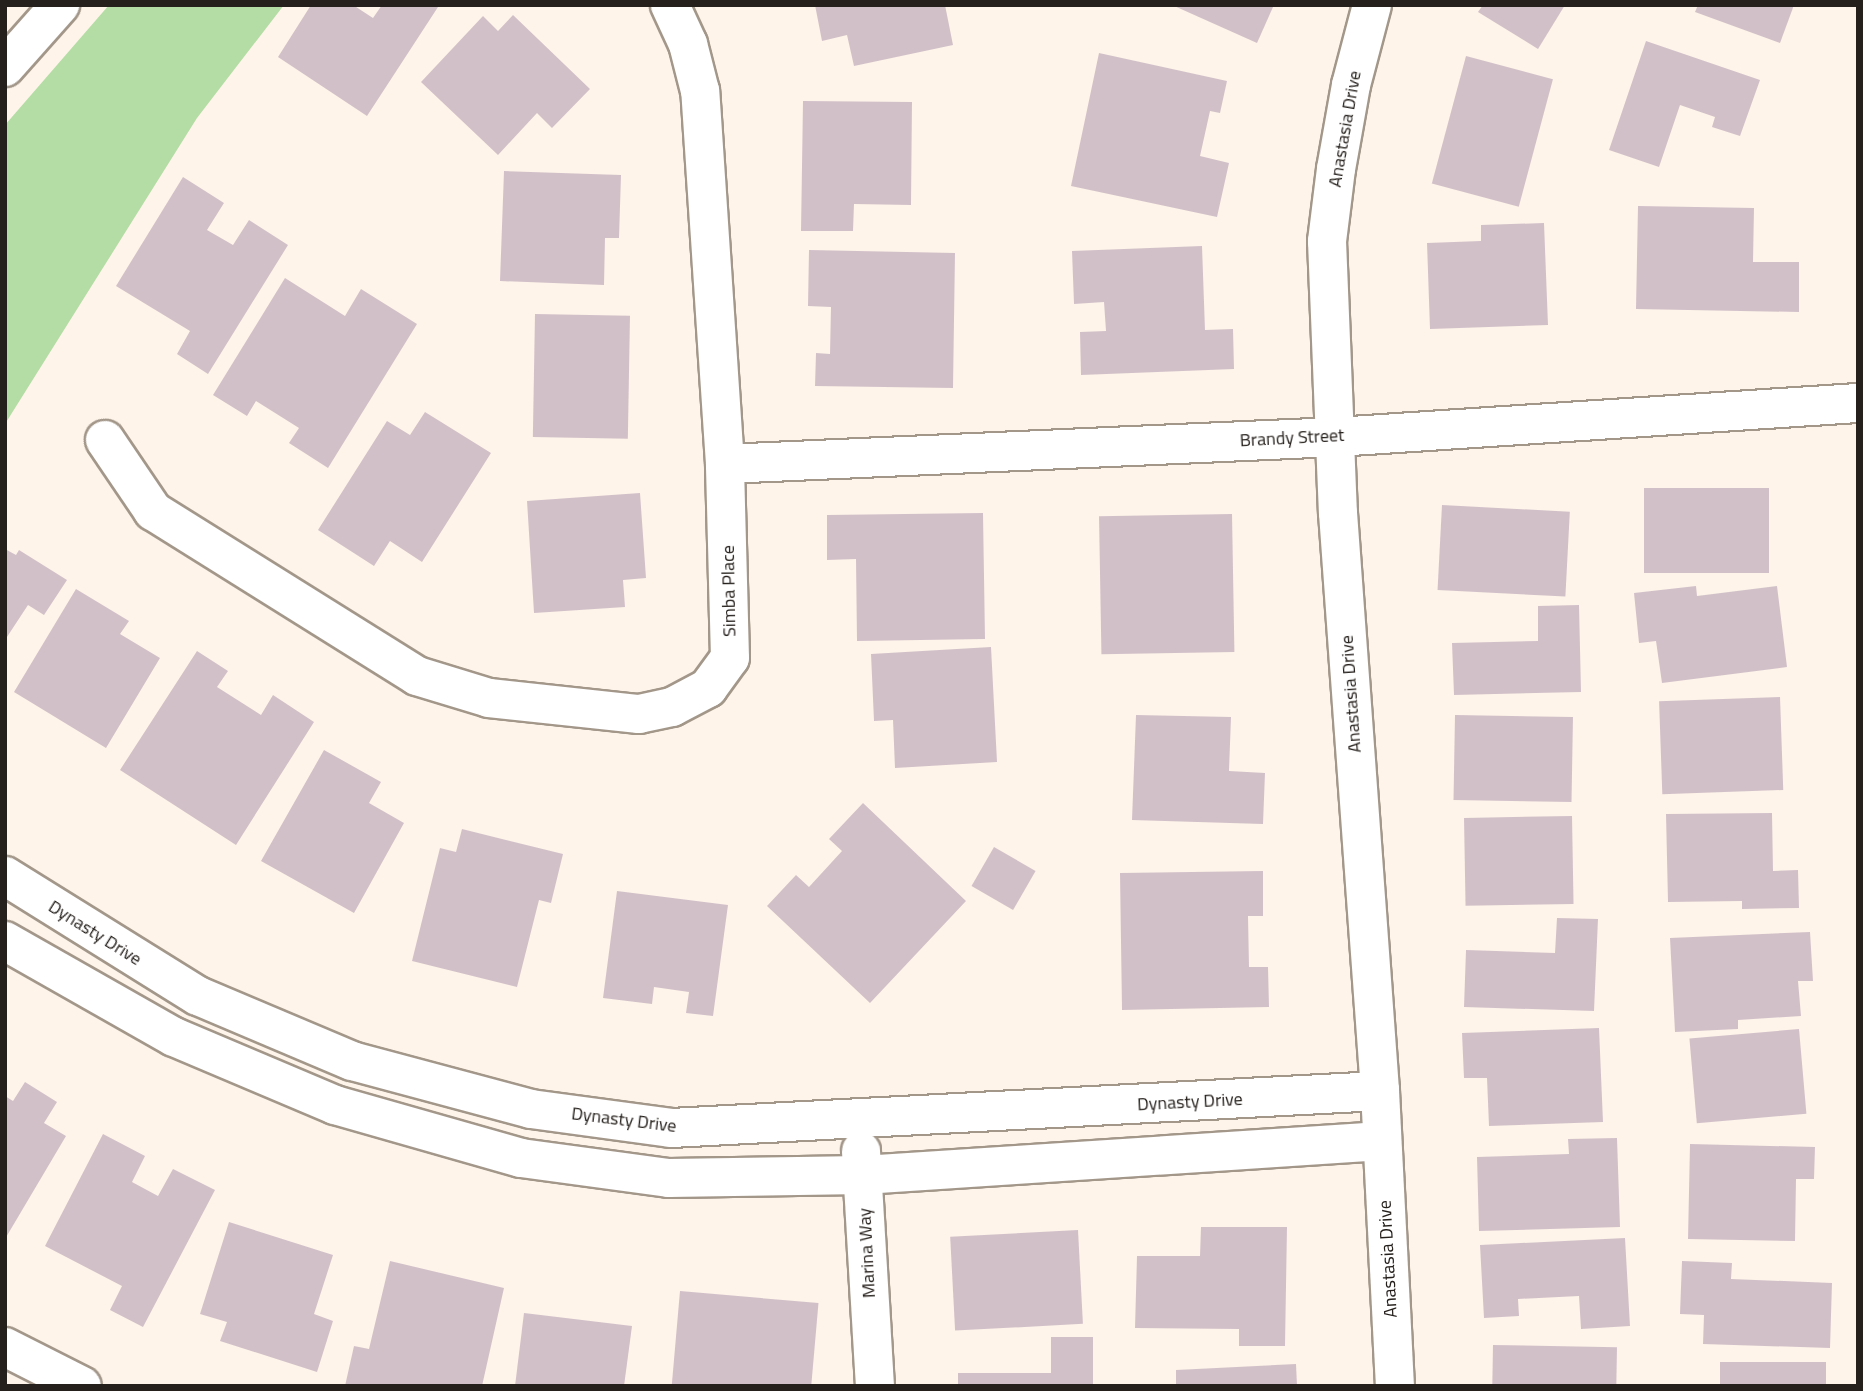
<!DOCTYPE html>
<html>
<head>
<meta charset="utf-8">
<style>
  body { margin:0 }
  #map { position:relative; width:1863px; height:1391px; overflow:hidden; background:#fef4e9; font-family:"Titillium Web",sans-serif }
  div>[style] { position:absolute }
  .green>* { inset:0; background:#b4dda6 }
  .building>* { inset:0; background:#d2c0c9; transform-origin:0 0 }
  .roads { filter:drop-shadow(2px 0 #a3978a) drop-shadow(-2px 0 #a3978a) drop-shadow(0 2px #a3978a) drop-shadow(0 -2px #a3978a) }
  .minor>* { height:38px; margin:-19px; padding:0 19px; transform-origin:19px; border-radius:19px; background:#fff }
  .tertiary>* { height:38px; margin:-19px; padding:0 19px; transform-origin:19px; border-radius:19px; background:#fff }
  span { translate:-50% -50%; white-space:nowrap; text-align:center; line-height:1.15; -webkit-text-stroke:6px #fff; paint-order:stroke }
  .street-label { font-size:18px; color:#25201c }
  .frame { position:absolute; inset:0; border:7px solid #25201c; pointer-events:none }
</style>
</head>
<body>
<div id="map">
  <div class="green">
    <div style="clip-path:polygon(109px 5px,284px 5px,197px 118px,5px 424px,5px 125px)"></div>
  </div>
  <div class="building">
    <div style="clip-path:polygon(311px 5px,353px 5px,373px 18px,382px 5px,438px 7px,367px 116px,278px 57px)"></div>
    <div style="clip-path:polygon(815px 5px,945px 5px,953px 45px,854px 66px,847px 35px,822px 41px)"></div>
    <div style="clip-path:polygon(1172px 5px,1268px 5px,1273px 7px,1257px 43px)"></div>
    <div style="clip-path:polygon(1483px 5px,1565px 5px,1538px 49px,1478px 12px)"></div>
    <div style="clip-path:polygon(1698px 5px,1794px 5px,1780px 43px,1695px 12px)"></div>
    <div style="clip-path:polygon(513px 15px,590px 89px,552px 128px,537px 113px,498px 155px,421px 82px,483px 16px,498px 31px)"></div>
    <div style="clip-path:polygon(1646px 41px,1760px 80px,1740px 136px,1712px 127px,1715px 117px,1680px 105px,1659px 167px,1609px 150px)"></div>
    <div style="clip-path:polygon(1099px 53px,1227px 81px,1220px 113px,1210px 111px,1200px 156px,1229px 163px,1217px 217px,1071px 186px)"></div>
    <div style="left:1466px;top:56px;width:90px;height:132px;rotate:15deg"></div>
    <div style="clip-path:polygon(803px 101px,912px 102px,911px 205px,854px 204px,853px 231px,801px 231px)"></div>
    <div style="clip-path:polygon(504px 171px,621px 175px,619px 238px,605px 238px,604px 285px,500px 281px)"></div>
    <div style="clip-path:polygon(183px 177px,224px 203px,207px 230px,233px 245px,249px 220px,288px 245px,208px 374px,177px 354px,190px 331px,116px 286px)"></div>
    <div style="clip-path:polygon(1638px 206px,1754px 208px,1753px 262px,1799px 262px,1799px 312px,1636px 309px)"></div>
    <div style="clip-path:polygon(1544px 223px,1548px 325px,1430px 329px,1427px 243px,1481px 241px,1481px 225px)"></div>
    <div style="clip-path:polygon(1202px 246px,1205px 330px,1233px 329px,1234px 369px,1081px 375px,1080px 332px,1106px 331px,1104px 302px,1074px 304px,1072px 251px)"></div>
    <div style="clip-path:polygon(809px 250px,955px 253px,953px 388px,815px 386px,816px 353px,830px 354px,831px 307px,808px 306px)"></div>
    <div style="clip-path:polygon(285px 278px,345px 316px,361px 289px,417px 324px,328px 468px,289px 443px,299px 428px,256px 401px,247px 416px,213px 395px)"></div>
    <div style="left:535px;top:314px;width:95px;height:123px;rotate:1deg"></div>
    <div style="clip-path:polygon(425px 412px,491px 453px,422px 562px,390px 541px,374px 566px,318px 530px,387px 421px,410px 435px)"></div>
    <div style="left:1644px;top:488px;width:125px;height:85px"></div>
    <div style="clip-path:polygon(640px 493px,646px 578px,623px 580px,625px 607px,534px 613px,527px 501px)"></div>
    <div style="left:1442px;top:505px;width:128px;height:85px;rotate:3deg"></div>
    <div style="clip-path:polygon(983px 513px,985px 639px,857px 641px,856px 559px,827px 560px,827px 515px)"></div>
    <div style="left:1232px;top:514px;width:138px;height:133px;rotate:89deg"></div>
    <div style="clip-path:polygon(5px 549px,16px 555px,19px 550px,67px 580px,44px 615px,28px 605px,5px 640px)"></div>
    <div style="clip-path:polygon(1696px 586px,1697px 596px,1777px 586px,1787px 667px,1662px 683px,1656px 641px,1639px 643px,1634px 593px)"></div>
    <div style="clip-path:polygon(76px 589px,129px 621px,120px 634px,160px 658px,106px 748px,14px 692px)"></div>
    <div style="clip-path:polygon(1579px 605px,1581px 692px,1454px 695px,1452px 643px,1538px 641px,1538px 606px)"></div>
    <div style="clip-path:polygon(991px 647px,997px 762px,895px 768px,893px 720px,874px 721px,871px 654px)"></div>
    <div style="clip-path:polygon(197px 651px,228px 671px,217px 687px,261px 715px,273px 695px,314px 722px,236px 845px,120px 770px)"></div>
    <div style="left:1780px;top:697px;width:93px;height:121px;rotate:88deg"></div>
    <div style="clip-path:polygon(1136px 715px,1231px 717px,1229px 771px,1265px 773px,1263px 824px,1132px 820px)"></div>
    <div style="left:1455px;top:715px;width:118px;height:85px;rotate:1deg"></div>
    <div style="clip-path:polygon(324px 750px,381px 782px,369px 803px,404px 823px,354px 913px,261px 861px)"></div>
    <div style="clip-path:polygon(863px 803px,966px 901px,870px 1003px,767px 906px,796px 875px,809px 887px,842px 851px,829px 839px)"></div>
    <div style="clip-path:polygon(1772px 813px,1773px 871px,1798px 870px,1799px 908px,1742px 909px,1742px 901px,1668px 902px,1666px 814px)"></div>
    <div style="left:1572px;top:816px;width:88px;height:108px;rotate:89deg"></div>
    <div style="clip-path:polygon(462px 829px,563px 854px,551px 903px,539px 900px,517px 987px,412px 961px,440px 848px,456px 852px)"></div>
    <div style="left:994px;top:847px;width:48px;height:45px;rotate:30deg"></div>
    <div style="clip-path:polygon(1263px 871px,1263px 916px,1248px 916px,1249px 967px,1268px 967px,1269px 1007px,1122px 1010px,1120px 873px)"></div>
    <div style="clip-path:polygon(617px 891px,728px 905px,713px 1016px,686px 1013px,689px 992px,654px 987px,652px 1004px,603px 998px)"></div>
    <div style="clip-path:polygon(1557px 918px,1598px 919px,1594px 1011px,1464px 1007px,1466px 950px,1555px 953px)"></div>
    <div style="clip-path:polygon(1810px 932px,1813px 981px,1798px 981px,1801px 1016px,1738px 1020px,1738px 1029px,1675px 1032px,1670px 938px)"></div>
    <div style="clip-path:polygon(1599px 1028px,1603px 1122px,1489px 1126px,1487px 1078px,1464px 1078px,1462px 1033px)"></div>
    <div style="left:1799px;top:1029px;width:85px;height:110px;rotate:85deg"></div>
    <div style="clip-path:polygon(25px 1082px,57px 1102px,44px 1123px,66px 1136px,5px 1239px,5px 1096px,13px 1101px)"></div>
    <div style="clip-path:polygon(103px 1134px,145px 1156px,132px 1182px,158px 1196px,173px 1169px,215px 1190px,143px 1327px,110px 1310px,122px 1286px,45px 1246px)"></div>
    <div style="clip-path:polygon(1617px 1138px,1620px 1227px,1479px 1231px,1477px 1157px,1569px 1154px,1568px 1139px)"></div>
    <div style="clip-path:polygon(1690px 1144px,1815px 1147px,1814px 1179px,1796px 1179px,1795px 1241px,1688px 1239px)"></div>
    <div style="clip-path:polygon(229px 1222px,333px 1255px,314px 1314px,333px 1321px,317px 1372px,220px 1341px,227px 1322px,200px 1314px)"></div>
    <div style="clip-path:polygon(1201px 1227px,1287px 1227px,1285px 1346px,1239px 1346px,1239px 1329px,1135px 1328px,1137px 1256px,1200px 1256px)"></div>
    <div style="left:1078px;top:1230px;width:94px;height:128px;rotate:87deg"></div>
    <div style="clip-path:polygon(1625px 1238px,1630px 1326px,1581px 1329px,1579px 1296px,1518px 1299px,1519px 1316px,1484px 1318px,1480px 1245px)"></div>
    <div style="clip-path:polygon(390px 1261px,504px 1288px,482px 1386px,345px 1386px,354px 1346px,369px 1349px)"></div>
    <div style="clip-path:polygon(1682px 1261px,1732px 1263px,1731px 1279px,1832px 1283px,1830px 1348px,1703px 1344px,1704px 1315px,1680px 1314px)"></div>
    <div style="left:680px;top:1291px;width:139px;height:95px;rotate:5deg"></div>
    <div style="clip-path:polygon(524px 1313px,632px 1326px,624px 1386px,515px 1386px)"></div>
    <div style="clip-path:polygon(1051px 1337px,1093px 1337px,1093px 1386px,958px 1386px,958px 1373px,1051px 1373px)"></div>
    <div style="left:1493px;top:1345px;width:124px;height:41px;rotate:1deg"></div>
    <div style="left:1826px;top:1362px;width:24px;height:106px;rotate:90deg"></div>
    <div style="clip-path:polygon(1296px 1364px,1297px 1386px,1176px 1386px,1176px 1370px)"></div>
  </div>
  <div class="roads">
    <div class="minor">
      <div style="left:1372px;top:5px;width:83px;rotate:104.7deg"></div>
      <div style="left:1351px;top:85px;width:85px;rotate:100.1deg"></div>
      <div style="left:1336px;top:169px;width:73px;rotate:97.1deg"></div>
      <div style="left:1327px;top:241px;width:272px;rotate:87.7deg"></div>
      <div style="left:1338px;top:513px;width:580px;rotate:85.84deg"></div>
      <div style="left:1380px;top:1091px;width:295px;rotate:87.1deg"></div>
      <div style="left:105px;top:440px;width:86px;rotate:55.9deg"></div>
      <div style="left:153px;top:511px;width:311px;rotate:32deg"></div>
      <div style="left:417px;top:676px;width:75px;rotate:17deg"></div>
      <div style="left:489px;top:698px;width:151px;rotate:6.1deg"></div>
      <div style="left:639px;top:714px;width:34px;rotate:-12deg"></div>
      <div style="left:672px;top:707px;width:41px;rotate:-27.8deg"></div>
      <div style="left:708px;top:688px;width:37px;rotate:-54deg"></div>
      <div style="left:730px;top:658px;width:194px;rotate:-91.5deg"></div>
      <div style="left:725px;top:464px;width:374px;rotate:-93.8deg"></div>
      <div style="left:700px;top:91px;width:49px;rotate:-104.3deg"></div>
      <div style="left:688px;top:44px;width:43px;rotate:-114.8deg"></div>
      <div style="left:725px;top:464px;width:612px;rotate:-2.53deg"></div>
      <div style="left:1336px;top:437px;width:523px;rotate:-3.73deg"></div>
      <div style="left:5px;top:876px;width:227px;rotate:31.9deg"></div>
      <div style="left:198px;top:996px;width:167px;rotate:22.9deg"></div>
      <div style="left:352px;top:1061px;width:185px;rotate:15deg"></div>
      <div style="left:531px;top:1109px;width:141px;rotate:7.7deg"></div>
      <div style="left:671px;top:1128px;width:710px;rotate:-2.99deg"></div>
      <div style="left:5px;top:941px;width:194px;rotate:29.6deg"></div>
      <div style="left:174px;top:1037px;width:175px;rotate:22.9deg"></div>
      <div style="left:335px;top:1105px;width:193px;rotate:15.9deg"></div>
      <div style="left:521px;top:1158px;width:149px;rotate:7.7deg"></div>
      <div style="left:669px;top:1178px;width:194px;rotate:-0.9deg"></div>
      <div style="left:863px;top:1175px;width:520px;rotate:-3.75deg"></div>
      <div style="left:861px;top:1151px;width:235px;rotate:86.6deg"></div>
      <div style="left:5px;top:1347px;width:86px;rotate:26.9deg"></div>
    </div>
    <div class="tertiary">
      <div style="left:5px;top:67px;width:83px;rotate:-48.4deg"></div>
    </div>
  </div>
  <div class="street-label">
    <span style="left:1345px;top:129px;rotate:-80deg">Anastasia Drive</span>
    <span style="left:1292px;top:438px;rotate:-3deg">Brandy Street</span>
    <span style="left:729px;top:591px;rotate:-91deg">Simba Place</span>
    <span style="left:1351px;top:694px;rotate:-94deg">Anastasia Drive</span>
    <span style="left:95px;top:933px;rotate:32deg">Dynasty Drive</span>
    <span style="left:1190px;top:1102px;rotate:-3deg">Dynasty Drive</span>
    <span style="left:624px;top:1120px;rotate:7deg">Dynasty Drive</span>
    <span style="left:867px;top:1253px;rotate:-93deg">Marina Way</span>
    <span style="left:1388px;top:1259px;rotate:-93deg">Anastasia Drive</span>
  </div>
  <div class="frame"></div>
</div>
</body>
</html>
